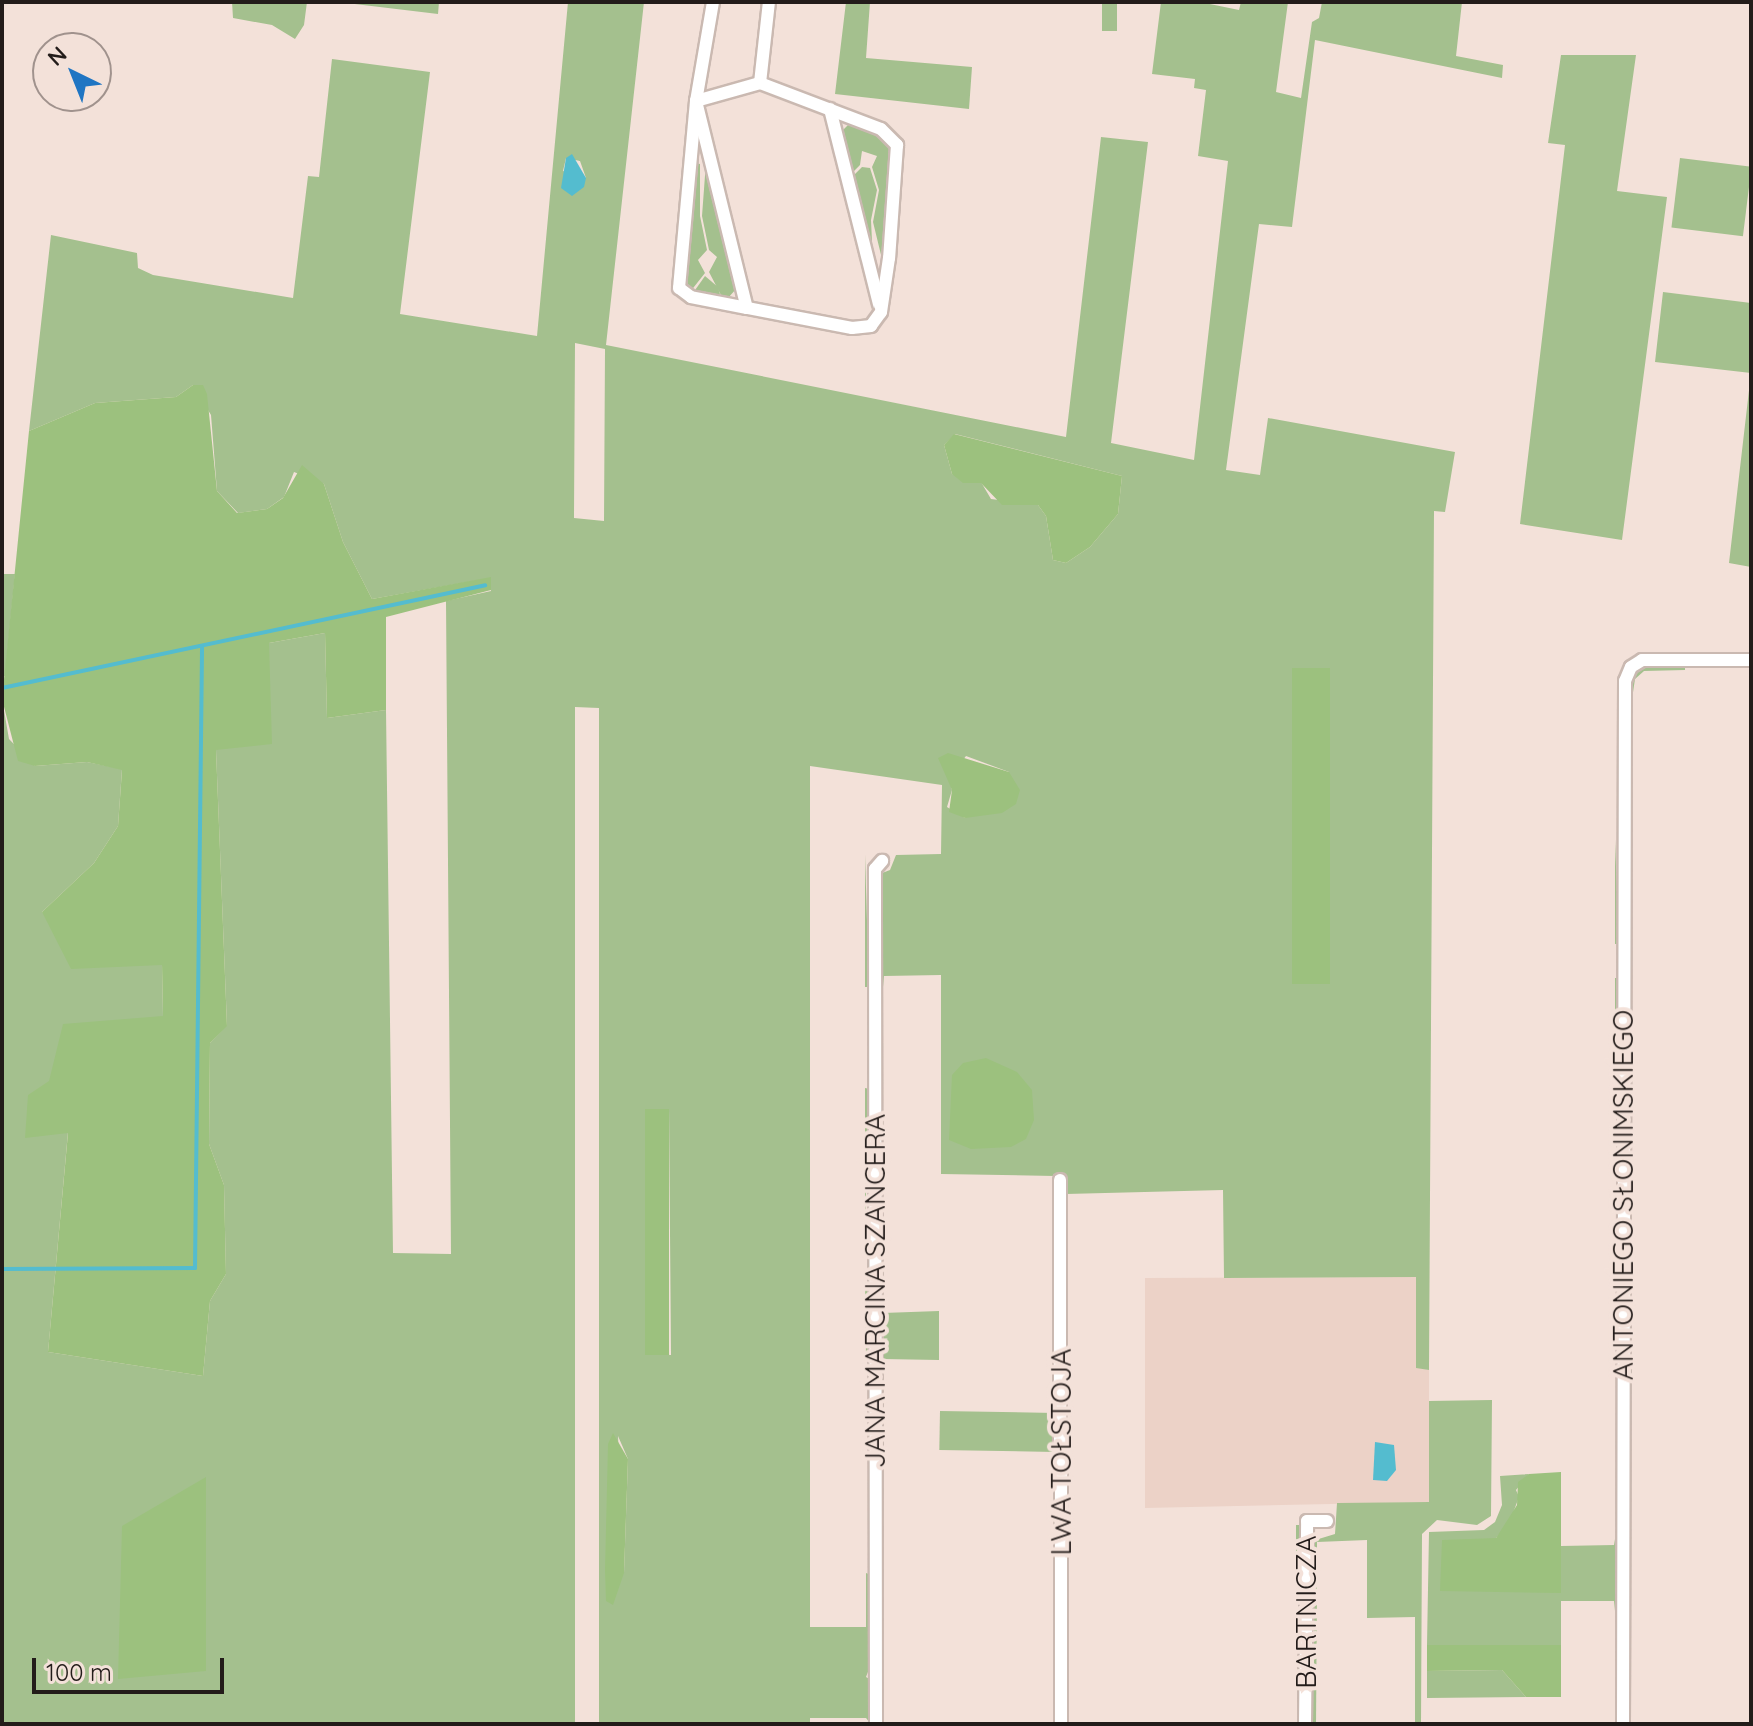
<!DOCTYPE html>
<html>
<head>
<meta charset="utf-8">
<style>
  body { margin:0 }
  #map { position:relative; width:1753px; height:1726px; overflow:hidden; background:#f3e1d9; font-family:Quicksand,sans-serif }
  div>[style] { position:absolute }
  .built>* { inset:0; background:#ecd2c7 }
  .green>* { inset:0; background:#a4c08e; transform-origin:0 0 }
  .forest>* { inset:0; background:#9cc17e; transform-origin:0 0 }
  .water>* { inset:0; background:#54bccf }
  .stream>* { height:4px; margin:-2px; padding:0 2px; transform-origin:2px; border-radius:2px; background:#54bccf }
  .roads { filter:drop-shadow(2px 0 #cab9b1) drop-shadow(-2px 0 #cab9b1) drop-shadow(0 2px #cab9b1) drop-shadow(0 -2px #cab9b1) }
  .street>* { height:12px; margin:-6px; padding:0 6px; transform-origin:6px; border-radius:6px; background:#fff }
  span { translate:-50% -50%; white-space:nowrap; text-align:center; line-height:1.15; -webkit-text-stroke:8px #f3e1d9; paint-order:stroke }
  .street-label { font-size:28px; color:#231c1a }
  .frame { position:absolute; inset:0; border:4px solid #231c1a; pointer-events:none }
  .north { position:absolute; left:32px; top:32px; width:80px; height:80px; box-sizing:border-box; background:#f3e1d9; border:2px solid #a0928d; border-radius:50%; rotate:317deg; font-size:22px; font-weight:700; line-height:32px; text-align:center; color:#231c1a }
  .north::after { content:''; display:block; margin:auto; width:28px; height:36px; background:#1f75c3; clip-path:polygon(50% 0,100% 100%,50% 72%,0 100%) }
  .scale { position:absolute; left:32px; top:1658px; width:192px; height:36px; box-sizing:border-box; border:4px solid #231c1a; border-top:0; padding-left:10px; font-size:24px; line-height:28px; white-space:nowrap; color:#231c1a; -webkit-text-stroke:6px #f3e1d9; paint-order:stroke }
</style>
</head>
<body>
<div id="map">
  <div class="built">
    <div style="clip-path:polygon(1416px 1277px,1416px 1367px,1429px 1370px,1429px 1502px,1145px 1508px,1145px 1278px)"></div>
  </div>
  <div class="green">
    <div style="clip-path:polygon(232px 2px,307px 2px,304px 25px,295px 39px,272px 25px,233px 18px)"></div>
    <div style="clip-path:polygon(338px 2px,439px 2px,438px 14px)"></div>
    <div style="clip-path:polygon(evenodd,568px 2px,644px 2px,606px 345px,1066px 437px,1101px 137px,1148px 142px,1111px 443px,1194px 460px,1228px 161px,1198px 156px,1206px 90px,1194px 88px,1195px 79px,1152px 74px,1161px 2px,1200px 2px,1239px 10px,1241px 2px,1288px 2px,1276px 92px,1301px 98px,1312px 22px,1319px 18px,1322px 2px,1462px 2px,1456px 56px,1503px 65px,1502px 78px,1315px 40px,1292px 227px,1259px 224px,1226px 470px,1260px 475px,1268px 418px,1455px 452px,1445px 512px,1434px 511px,1429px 1370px,1416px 1368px,1416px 1277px,1224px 1278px,1223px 1190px,1066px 1194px,1066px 1184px,1055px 1176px,941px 1174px,941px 975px,884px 976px,883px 987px,879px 985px,877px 875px,890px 870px,896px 855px,941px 854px,942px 785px,810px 766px,810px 1627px,866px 1627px,866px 1573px,871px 1575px,871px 1664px,866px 1677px,871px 1680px,871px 1724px,866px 1718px,810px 1718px,810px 1724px,599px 1724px,599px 708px,575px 707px,575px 1724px,2px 1724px,2px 699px,9px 739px,35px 766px,87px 762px,122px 769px,118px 826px,94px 863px,42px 912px,162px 965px,163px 1016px,68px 1132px,48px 1352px,203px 1376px,210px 1301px,226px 1274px,224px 1185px,209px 1144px,210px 1043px,227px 1025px,216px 750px,269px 643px,325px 633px,327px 718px,386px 710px,393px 1253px,451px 1254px,446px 601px,491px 591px,490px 578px,372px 599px,343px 542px,324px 484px,294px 472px,284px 497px,267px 509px,238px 513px,217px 491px,211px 415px,193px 385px,176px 397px,95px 403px,29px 431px,51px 235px,137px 253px,138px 268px,153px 275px,293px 298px,308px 176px,319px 177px,332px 59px,430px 72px,400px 314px,537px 336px,568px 2px,566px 158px,580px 161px,586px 178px,563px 171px,566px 158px,568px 2px,575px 343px,605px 349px,604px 521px,574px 518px,575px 343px,568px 2px,955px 434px,1122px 476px,1118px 514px,1090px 547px,1066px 563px,1053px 560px,1046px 516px,1038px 505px,991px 499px,981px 482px,952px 474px,944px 445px,955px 434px,568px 2px,966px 756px,1009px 772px,965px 818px,947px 807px,952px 790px,949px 778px,966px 756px,568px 2px,646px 1109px,669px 1109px,671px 1355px,648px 1354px,646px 1109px,568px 2px,618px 1436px,628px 1459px,624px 1573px,618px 1436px)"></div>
    <div style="clip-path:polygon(846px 2px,870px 2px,866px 58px,972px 67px,969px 109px,835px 94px)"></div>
    <div style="left:1102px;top:2px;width:15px;height:29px"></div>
    <div style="clip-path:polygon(1561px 55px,1636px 55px,1617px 191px,1667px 197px,1622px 540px,1520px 524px,1565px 145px,1548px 143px)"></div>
    <div style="clip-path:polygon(849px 124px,877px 133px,891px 144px,883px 263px,873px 222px,879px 190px,872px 167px,877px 156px,862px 151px,860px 165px,851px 174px,841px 132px)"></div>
    <div style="left:1680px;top:158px;width:72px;height:70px;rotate:7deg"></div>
    <div style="clip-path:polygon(706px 162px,736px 289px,728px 298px,723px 299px,709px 272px,717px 257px,709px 250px,702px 216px)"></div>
    <div style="clip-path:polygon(695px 163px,700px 164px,700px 216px,707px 250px,698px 260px,705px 273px,690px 292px,683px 286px)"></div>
    <div style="clip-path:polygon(862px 167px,870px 168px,877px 190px,871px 220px,873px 263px,852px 177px)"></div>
    <div style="clip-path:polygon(705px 276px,718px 287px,721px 298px,693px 293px)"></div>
    <div style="clip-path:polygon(1663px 292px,1751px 303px,1751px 567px,1729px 563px,1751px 373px,1655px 362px)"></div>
    <div style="clip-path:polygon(2px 574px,15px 574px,5px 676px,2px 676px)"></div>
    <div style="clip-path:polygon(1685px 665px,1685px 670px,1644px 671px,1635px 679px,1629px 719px,1634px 672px,1646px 666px)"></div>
    <div style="clip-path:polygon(1615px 840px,1619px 944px,1615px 944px)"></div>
    <div style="clip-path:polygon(865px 854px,869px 987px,865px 987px)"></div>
    <div style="left:1615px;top:978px;width:4px;height:71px"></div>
    <div style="clip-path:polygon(865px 1088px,870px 1089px,865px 1219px)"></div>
    <div style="clip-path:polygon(865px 1282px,870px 1284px,870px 1359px,866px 1361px)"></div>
    <div style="clip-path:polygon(882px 1285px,883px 1313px,939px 1311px,939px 1360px,883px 1359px,883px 1382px)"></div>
    <div style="clip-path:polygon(1492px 1400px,1491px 1516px,1477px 1525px,1437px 1520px,1422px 1534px,1421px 1724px,1415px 1724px,1415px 1617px,1367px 1618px,1367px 1540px,1317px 1542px,1317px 1573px,1310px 1573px,1312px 1541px,1335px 1534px,1337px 1503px,1429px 1502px,1429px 1401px)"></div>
    <div style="left:940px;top:1411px;width:116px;height:39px;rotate:1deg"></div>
    <div style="clip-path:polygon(1529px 1474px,1516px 1490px,1519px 1497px,1510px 1521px,1496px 1538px,1560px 1593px,1561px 1546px,1614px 1545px,1618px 1521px,1617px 1631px,1614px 1601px,1561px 1601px,1561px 1645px,1427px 1645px,1429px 1532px,1484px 1530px,1495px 1522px,1502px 1505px,1500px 1476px)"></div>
    <div style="left:1296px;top:1525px;width:4px;height:72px"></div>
    <div style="clip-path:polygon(1317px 1586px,1316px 1724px,1310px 1724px,1310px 1587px)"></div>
    <div style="clip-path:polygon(1502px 1670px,1526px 1697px,1427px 1698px,1427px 1671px)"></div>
  </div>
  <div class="forest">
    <div style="clip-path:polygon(193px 385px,203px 385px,207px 394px,217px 491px,237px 513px,267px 509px,283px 498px,302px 465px,324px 484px,343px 542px,372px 599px,491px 577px,491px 590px,386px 617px,386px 710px,327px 718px,325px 633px,269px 643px,272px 744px,216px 750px,227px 1026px,210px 1043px,209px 1144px,224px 1185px,226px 1274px,210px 1301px,203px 1376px,48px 1352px,68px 1133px,25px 1138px,28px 1095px,49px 1081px,63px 1024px,163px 1016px,162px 965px,71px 969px,42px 912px,94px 863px,118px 826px,122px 770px,87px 762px,35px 766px,18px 761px,2px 699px,29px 431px,95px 403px,176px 397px)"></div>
    <div style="clip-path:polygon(954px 434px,1122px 476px,1118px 514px,1090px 547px,1066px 563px,1053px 560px,1046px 516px,1038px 505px,1002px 505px,981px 483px,963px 483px,952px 474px,944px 445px)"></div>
    <div style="left:1292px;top:668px;width:38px;height:316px"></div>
    <div style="clip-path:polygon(948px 753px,1009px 772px,1020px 790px,1016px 804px,1002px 813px,965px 818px,949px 812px,952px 790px,938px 758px)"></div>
    <div style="clip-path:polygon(986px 1058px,1017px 1072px,1032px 1090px,1034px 1120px,1026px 1139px,1011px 1147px,971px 1149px,949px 1140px,952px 1075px,963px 1063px)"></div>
    <div style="left:645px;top:1109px;width:24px;height:246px"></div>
    <div style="clip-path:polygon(613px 1433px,628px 1459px,624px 1573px,613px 1605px,606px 1601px,605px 1570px,608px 1444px)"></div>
    <div style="clip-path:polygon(1561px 1472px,1561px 1593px,1440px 1591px,1442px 1540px,1496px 1538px,1517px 1505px,1518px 1482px,1529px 1474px)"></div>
    <div style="clip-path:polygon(206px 1477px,206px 1671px,118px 1679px,122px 1526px)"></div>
    <div style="clip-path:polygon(1427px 1645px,1561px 1645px,1561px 1697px,1526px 1697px,1502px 1670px,1427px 1671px)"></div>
  </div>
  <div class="water">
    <div style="clip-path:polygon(572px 154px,586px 178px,584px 187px,572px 196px,561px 188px,566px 158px)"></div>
    <div style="clip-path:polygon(1375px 1442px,1394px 1445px,1396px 1470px,1387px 1481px,1373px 1480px)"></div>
  </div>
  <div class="stream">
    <div style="left:2px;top:688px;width:494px;rotate:-12deg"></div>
    <div style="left:2px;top:1269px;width:193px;rotate:-0.3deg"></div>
    <div style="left:195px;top:1268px;width:621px;rotate:-89.35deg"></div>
  </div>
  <div class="roads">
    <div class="street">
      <div style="left:713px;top:2px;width:100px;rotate:99.7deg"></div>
      <div style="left:696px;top:101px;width:213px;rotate:76.2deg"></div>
      <div style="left:760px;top:83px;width:129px;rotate:20.8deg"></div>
      <div style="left:881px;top:129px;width:23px;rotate:45deg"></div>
      <div style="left:897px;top:145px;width:113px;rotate:94deg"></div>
      <div style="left:889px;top:258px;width:55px;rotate:98.4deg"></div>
      <div style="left:881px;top:312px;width:17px;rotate:126deg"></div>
      <div style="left:871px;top:326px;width:19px;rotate:174deg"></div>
      <div style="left:852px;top:328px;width:107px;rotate:-169.2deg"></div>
      <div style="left:747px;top:308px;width:57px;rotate:-168.9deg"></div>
      <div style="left:691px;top:297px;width:15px;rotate:-143deg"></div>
      <div style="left:679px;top:288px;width:188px;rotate:-84.8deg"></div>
      <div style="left:696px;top:101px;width:66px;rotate:-15.7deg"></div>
      <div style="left:760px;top:83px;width:81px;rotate:-83.7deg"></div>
      <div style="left:830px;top:109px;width:201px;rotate:75.9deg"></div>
      <div style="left:1060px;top:1180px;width:544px;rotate:89.89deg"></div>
      <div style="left:876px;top:1724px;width:855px;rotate:-90.07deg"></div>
      <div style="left:875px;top:869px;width:11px;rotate:-49deg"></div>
      <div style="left:1305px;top:1724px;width:203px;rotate:-89.4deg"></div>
      <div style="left:1307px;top:1521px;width:20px"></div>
      <div style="left:1623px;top:1724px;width:1043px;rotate:-89.89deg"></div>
      <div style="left:1625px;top:681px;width:15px;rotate:-67deg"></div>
      <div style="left:1631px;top:667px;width:13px;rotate:-32deg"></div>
      <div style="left:1642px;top:660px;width:109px"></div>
    </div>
  </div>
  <div class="street-label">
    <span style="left:1623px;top:1195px;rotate:-90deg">ANTONIEGO SŁONIMSKIEGO</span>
    <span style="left:875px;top:1291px;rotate:-90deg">JANA MARCINA SZANCERA</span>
    <span style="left:1061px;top:1452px;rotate:-90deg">LWA TOŁSTOJA</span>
    <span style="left:1306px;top:1612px;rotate:-90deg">BARTNICZA</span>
  </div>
  <div class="frame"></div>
  <div class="north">N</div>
  <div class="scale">100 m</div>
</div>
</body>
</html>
